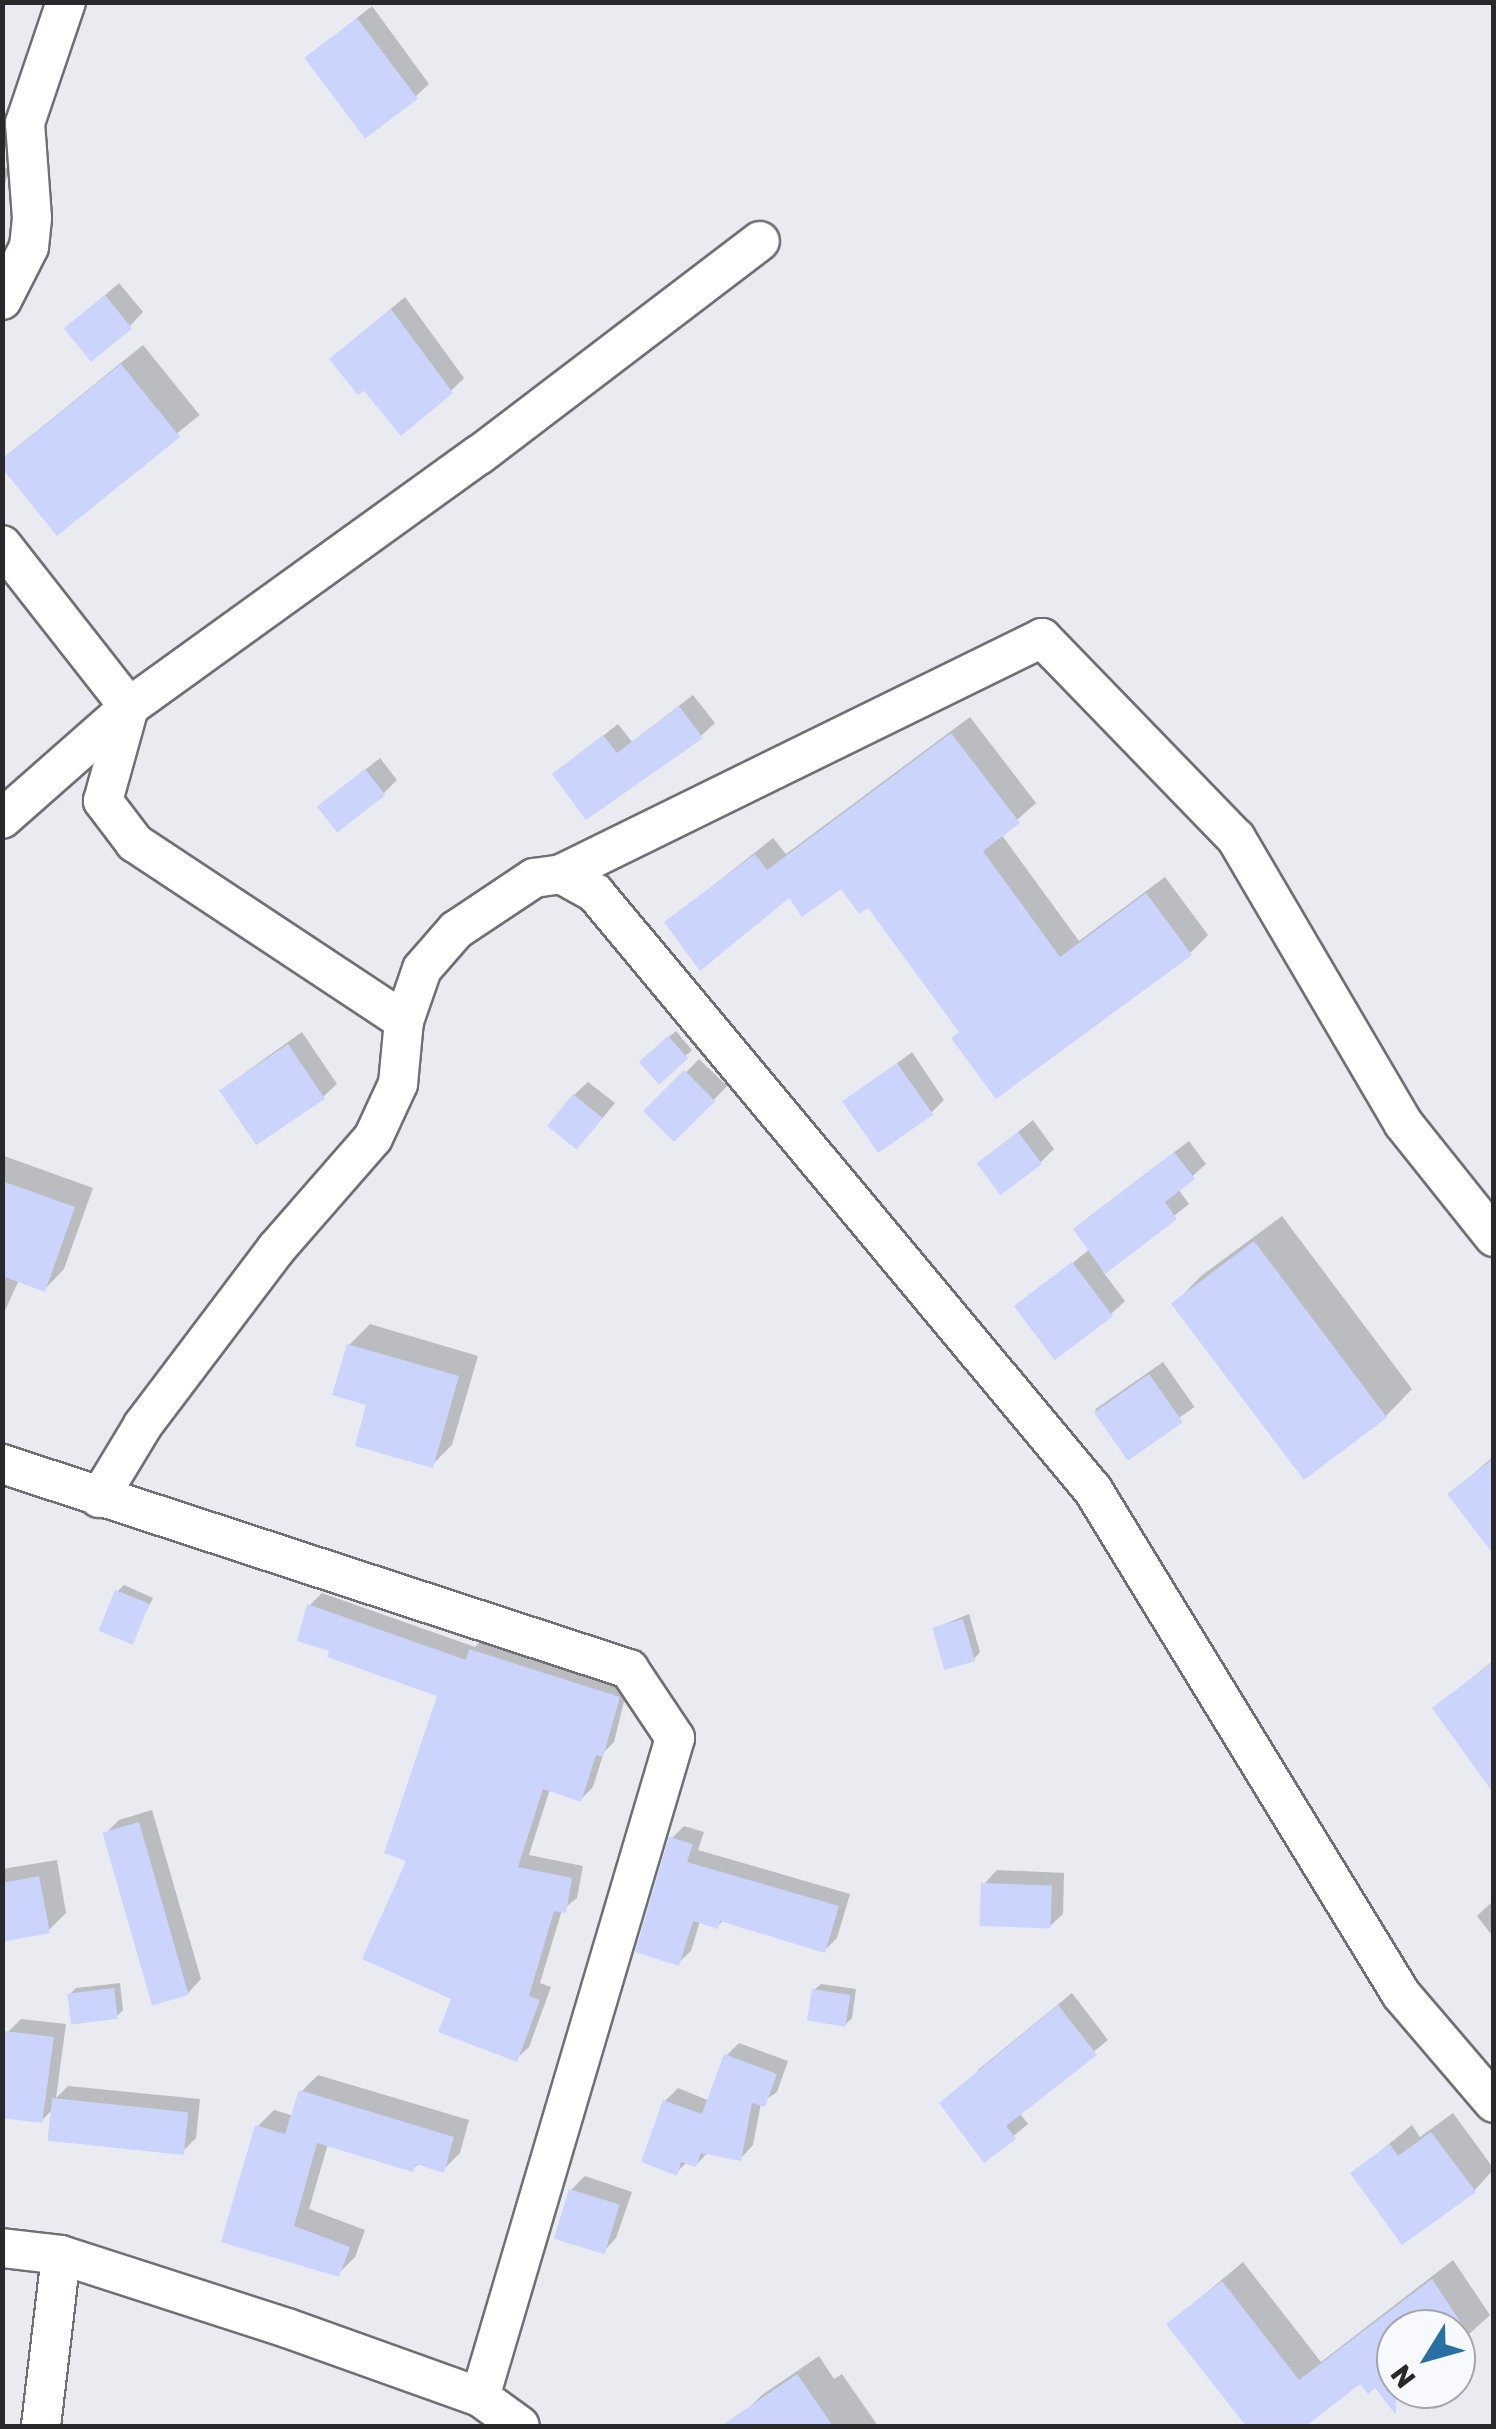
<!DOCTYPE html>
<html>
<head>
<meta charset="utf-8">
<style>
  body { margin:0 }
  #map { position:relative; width:1496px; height:2429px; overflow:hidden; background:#eaebf0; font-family:Rubik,sans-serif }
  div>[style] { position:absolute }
  .shadow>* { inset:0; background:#0003; transform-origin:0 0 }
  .building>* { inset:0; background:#cad4fc; transform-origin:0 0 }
  .roads { filter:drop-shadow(2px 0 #6f7074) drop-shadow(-2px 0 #6f7074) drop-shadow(0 2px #6f7074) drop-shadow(0 -2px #6f7074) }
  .minor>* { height:38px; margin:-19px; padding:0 19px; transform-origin:19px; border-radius:19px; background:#fff }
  span { translate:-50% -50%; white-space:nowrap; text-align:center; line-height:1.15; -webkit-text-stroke:10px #f7f9fd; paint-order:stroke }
  .frame { position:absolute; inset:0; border:5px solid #29292b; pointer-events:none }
  .north { position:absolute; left:1376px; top:2309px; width:100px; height:100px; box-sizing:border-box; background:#f7f9fd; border:2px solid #a5a6a9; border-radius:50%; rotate:233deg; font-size:28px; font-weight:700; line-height:40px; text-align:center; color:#29292b }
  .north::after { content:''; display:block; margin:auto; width:35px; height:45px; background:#2970a4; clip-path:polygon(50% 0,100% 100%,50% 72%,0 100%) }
</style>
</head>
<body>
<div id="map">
  <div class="shadow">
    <div style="clip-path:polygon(372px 6px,429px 84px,415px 97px,308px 57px)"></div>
    <div style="clip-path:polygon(2px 166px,10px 169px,2px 192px)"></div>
    <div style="clip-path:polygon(119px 283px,143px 312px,130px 326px,81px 316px)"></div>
    <div style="clip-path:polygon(405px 297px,464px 378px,451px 391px,346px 346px)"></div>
    <div style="left:143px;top:345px;width:90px;height:183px;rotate:51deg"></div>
    <div style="clip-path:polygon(693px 695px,715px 723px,701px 736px,555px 774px,618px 724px,632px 742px)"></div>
    <div style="clip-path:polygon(970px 717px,1036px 803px,1001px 834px,1079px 941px,1165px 877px,1208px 935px,1190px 953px,962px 1031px,869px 904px,842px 886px,667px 922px,773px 838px,786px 854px)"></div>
    <div style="clip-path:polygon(380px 758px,397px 780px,383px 794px,320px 806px)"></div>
    <div style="left:676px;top:1031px;width:25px;height:46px;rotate:50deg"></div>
    <div style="clip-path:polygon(302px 1032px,337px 1084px,323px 1097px,221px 1090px)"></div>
    <div style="clip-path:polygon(912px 1052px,944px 1100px,931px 1113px,845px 1102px)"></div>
    <div style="left:699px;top:1059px;width:39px;height:74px;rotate:44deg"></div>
    <div style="clip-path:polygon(588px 1082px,615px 1103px,591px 1132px,574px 1095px)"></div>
    <div style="clip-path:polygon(1033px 1120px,1054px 1149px,1041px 1162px,979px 1163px)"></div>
    <div style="clip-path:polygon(1189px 1141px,1206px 1164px,1178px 1189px,1189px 1204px,1103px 1272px,1125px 1301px,1111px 1314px,1017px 1307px,1090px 1249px,1076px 1229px,1090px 1216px)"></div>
    <div style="clip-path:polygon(4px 1156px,93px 1188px,64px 1269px,45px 1289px,19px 1280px,2px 1317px)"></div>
    <div style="clip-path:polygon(1282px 1216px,1412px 1389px,1386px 1416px,1175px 1303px,1201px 1276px)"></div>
    <div style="clip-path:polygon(370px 1324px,478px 1356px,452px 1445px,432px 1465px,369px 1403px,349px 1345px)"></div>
    <div style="left:1163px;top:1362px;width:55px;height:83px;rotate:55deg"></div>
    <div style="clip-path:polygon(1494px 1456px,1494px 1551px,1450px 1494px)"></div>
    <div style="clip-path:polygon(124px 1585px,153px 1598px,130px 1642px,118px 1591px)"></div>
    <div style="clip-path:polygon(322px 1593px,475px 1647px,484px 1638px,629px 1681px,614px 1742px,604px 1752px,593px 1787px,581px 1799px,550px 1789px,529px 1855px,583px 1866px,577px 1898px,562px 1910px,540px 1983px,551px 1987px,529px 2047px,516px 2059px,454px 1998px,409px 1860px,440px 1695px,332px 1649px,310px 1605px)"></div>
    <div style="clip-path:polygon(969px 1614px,980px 1652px,974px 1659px,935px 1628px)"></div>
    <div style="clip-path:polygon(1494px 1660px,1494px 1781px,1435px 1708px)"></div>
    <div style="clip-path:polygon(152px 1810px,201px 1979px,188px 1993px,106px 1833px,119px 1820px)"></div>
    <div style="clip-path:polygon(684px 1826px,704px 1832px,698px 1850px,850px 1894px,837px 1938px,825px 1950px,724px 1920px,717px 1926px,700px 1921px,691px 1951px,678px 1963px,672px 1838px)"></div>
    <div style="clip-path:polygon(57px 1860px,66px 1913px,48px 1931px,2px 1939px,2px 1869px)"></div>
    <div style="clip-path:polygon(997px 1870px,1064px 1873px,1063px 1914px,1049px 1927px,984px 1884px)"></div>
    <div style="clip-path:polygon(1494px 1900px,1494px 1938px,1477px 1916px)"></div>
    <div style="clip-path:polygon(120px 1983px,123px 2010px,117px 2016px,70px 1994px,76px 1988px)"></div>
    <div style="clip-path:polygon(821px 1984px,856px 1989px,852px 2018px,846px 2024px,814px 1990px)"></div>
    <div style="clip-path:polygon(1072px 1993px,1108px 2040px,1019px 2112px,1028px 2124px,984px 2160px,978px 2070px)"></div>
    <div style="clip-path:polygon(21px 2019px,66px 2024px,56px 2098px,68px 2086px,200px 2099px,196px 2138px,182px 2152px,54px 2108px,42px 2120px,2px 2115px,8px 2032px)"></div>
    <div style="clip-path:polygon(739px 2043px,788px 2061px,777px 2092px,761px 2103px,753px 2145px,741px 2158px,708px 2152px,696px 2165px,687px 2162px,676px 2173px,665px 2101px,678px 2088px,710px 2101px,726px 2056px)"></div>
    <div style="clip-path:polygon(318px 2075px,469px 2120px,460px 2153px,443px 2170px,419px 2163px,412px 2170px,328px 2144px,309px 2209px,365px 2230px,355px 2257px,338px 2274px,224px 2240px,257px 2127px,274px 2110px,294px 2116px,301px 2092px)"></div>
    <div style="clip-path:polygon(1453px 2113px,1494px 2169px,1474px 2191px,1354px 2173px,1412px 2125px,1420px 2137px)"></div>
    <div style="clip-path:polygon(585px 2176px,632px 2192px,616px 2238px,603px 2252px,571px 2190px)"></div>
    <div style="clip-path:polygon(1453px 2260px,1490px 2315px,1456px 2346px,1456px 2329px,1396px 2329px,1396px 2389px,1402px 2389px,1388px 2400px,1376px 2385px,1361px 2380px,1301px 2426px,1249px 2426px,1169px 2324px,1243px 2262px,1321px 2362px)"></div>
    <div style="clip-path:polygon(819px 2356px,834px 2379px,842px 2374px,878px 2426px,749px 2426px,741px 2415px,762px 2395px)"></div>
  </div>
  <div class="building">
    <div style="left:357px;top:18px;width:101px;height:66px;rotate:53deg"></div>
    <div style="left:105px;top:295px;width:43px;height:53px;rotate:51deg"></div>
    <div style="clip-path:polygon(391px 309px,453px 393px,401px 436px,364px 391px,358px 395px,329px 359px)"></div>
    <div style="clip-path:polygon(121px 364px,180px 437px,57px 536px,2px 468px,2px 459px)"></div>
    <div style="clip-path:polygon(679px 706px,703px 738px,586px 820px,552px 774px,603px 735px,617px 753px)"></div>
    <div style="clip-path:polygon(951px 733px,1020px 823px,983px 851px,1060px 957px,1146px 893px,1192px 955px,996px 1099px,951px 1038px,959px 1032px,868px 908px,859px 914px,841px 889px,802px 917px,789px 898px,700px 971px,664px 922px,755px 854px,767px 870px)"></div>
    <div style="left:365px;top:769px;width:33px;height:61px;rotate:52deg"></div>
    <div style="left:668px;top:1036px;width:30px;height:39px;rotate:48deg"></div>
    <div style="left:288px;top:1044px;width:66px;height:83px;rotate:56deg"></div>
    <div style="left:897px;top:1063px;width:63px;height:67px;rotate:55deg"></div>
    <div style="left:684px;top:1070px;width:44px;height:58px;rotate:45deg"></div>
    <div style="left:573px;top:1094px;width:38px;height:41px;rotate:39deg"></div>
    <div style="left:1018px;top:1132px;width:40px;height:52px;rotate:53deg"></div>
    <div style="clip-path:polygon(1174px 1152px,1195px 1179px,1165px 1202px,1177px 1219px,1105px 1274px,1073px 1229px)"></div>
    <div style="clip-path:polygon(2px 1181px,75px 1207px,45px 1292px,2px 1276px)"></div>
    <div style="left:1254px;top:1241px;width:221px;height:104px;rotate:53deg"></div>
    <div style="left:1072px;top:1262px;width:68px;height:73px;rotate:53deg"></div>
    <div style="clip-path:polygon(347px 1344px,459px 1376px,433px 1468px,355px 1446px,366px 1405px,332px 1395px)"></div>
    <div style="left:1149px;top:1374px;width:59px;height:67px;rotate:55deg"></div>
    <div style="clip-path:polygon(1494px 1458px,1494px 1555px,1447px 1494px)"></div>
    <div style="left:115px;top:1590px;width:37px;height:44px;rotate:22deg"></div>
    <div style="clip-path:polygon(307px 1604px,466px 1660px,469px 1649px,620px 1697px,603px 1757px,596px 1755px,581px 1802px,543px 1789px,518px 1867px,572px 1878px,566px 1913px,554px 1911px,529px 1996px,540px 2000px,517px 2062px,438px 2032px,451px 1999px,362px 1959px,406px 1861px,384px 1853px,437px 1696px,327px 1657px,329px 1651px,297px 1641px)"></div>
    <div style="left:963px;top:1619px;width:44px;height:32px;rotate:74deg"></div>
    <div style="clip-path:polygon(1494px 1661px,1494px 1794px,1432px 1708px)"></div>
    <div style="left:139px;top:1822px;width:180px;height:38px;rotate:74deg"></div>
    <div style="clip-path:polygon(669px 1837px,693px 1844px,687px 1862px,839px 1906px,825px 1953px,720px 1921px,718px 1929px,693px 1921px,679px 1966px,635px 1952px)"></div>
    <div style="clip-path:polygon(39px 1876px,50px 1933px,2px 1942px,2px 1883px)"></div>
    <div style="left:981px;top:1883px;width:71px;height:43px;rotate:2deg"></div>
    <div style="left:114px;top:1988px;width:31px;height:47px;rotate:83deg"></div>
    <div style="left:812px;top:1989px;width:39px;height:32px;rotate:9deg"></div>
    <div style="clip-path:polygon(1058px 2005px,1097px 2055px,1006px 2126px,1016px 2139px,984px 2163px,939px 2103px)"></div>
    <div style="clip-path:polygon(5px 2031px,54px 2037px,42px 2123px,2px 2118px)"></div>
    <div style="clip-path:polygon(724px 2054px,777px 2074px,765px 2107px,752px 2103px,741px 2161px,701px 2153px,696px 2167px,681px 2162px,677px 2176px,641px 2162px,663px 2100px,702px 2114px)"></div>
    <div style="clip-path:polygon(299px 2090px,454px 2137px,444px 2173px,416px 2164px,413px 2172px,317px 2143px,294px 2226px,350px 2247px,339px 2277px,221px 2242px,255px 2125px,285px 2134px)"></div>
    <div style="left:52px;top:2098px;width:137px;height:43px;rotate:6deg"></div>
    <div style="clip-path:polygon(1431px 2132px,1476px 2192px,1402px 2245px,1350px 2173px,1390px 2144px,1398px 2156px)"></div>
    <div style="left:569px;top:2189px;width:53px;height:52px;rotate:17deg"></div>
    <div style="clip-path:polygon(1432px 2279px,1465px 2329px,1396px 2329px,1396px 2415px,1375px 2388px,1368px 2394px,1360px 2384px,1306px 2426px,1246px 2426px,1166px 2324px,1222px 2281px,1299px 2380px)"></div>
    <div style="clip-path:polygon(797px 2374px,833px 2426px,721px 2426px)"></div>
  </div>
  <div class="roads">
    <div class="minor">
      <div style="left:2px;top:300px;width:59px;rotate:-63deg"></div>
      <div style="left:29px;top:247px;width:29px;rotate:-84deg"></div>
      <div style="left:32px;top:218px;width:95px;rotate:-94.2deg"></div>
      <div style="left:25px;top:123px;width:128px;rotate:-71.3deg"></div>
      <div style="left:2px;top:545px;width:206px;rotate:51.9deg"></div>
      <div style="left:129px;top:707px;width:169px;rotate:138.6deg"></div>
      <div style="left:561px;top:874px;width:39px;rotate:29deg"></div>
      <div style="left:595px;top:893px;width:777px;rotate:50.17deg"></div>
      <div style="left:1093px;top:1490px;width:591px;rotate:58.57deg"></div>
      <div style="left:1401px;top:1994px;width:143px;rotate:49.5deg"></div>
      <div style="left:404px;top:1021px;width:323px;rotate:-146.5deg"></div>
      <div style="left:135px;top:843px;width:53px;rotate:-127.3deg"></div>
      <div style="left:103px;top:801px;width:98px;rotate:-74.5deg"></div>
      <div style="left:129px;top:707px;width:431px;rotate:-35.8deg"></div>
      <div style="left:479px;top:455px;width:353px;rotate:-37.3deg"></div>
      <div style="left:2px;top:1464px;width:660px;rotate:18.11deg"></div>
      <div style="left:629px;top:1669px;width:83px;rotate:56.3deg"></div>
      <div style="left:675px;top:1738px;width:687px;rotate:106.48deg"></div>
      <div style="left:99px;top:1498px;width:85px;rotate:-58.9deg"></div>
      <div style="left:143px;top:1425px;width:221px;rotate:-52.9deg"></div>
      <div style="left:276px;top:1249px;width:147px;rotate:-48.9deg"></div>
      <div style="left:373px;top:1138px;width:60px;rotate:-65.2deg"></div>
      <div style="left:398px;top:1084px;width:63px;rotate:-84.6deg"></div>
      <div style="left:404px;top:1021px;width:55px;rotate:-70.9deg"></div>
      <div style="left:422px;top:969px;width:52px;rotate:-48.9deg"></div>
      <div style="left:456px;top:930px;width:94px;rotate:-33.7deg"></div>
      <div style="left:534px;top:878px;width:27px;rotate:-8deg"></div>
      <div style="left:561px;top:874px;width:536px;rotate:-26.13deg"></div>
      <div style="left:1042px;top:638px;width:279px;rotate:45.9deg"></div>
      <div style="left:1236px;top:838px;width:330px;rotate:59.6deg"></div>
      <div style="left:1403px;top:1123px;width:146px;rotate:51.4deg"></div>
      <div style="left:2px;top:2248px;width:59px;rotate:6.8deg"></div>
      <div style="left:61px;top:2255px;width:237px;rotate:17.9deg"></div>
      <div style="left:287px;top:2328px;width:205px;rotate:19.7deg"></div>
      <div style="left:480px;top:2397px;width:49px;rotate:35.9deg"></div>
      <div style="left:41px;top:2426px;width:172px;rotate:-83.3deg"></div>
    </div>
  </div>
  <div class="frame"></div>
  <div class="north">N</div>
</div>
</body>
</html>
